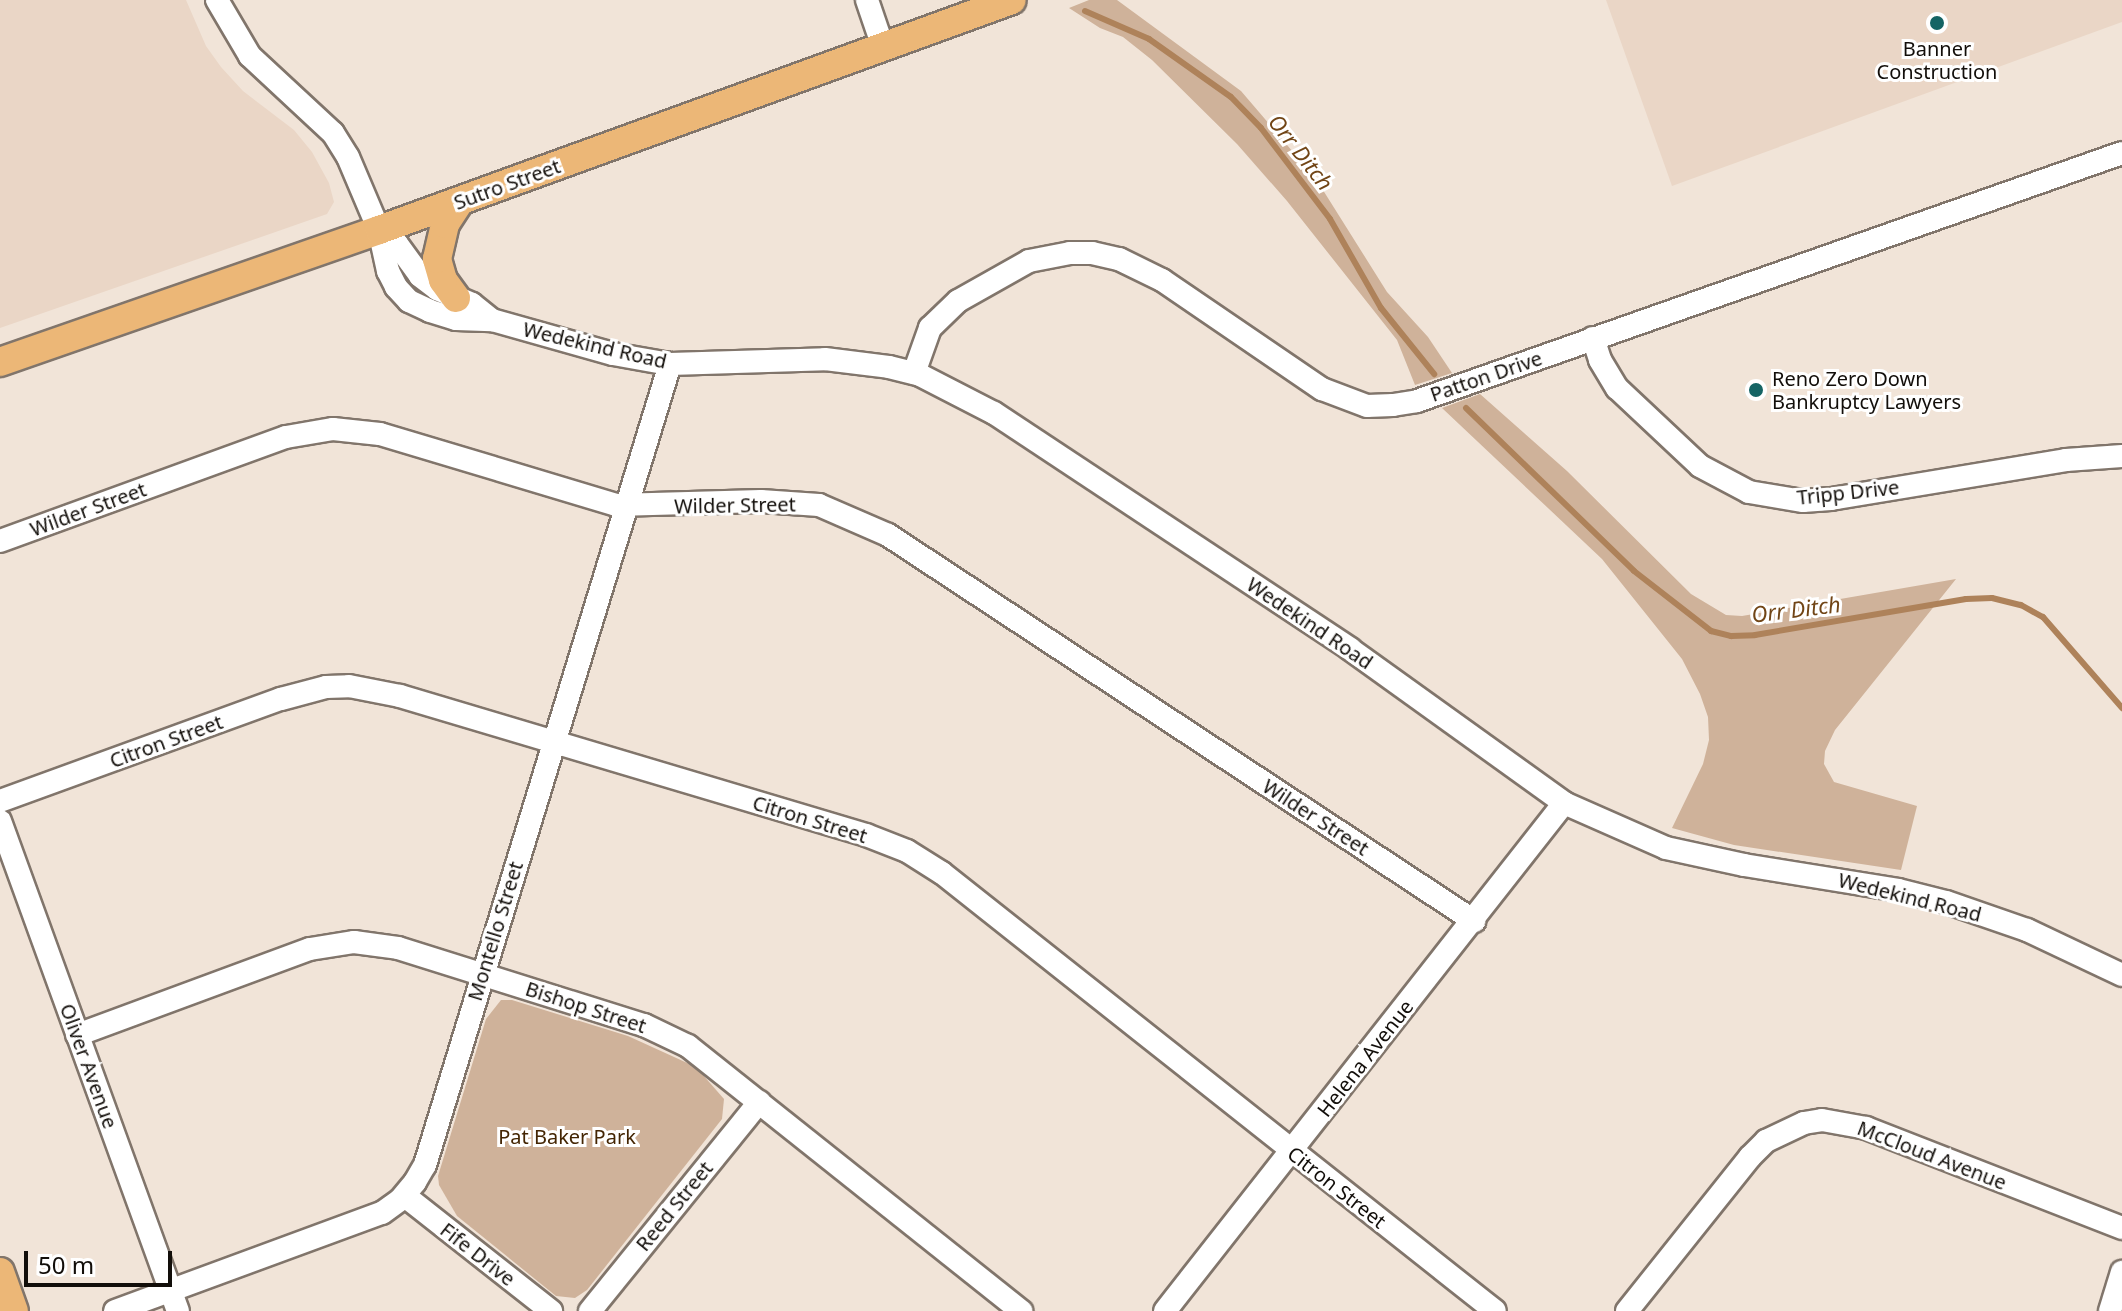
<!DOCTYPE html>
<html>
<head>
<meta charset="utf-8">
<style>
  body { margin:0 }
  #map { position:relative; width:2122px; height:1311px; overflow:hidden; background:#f1e4d8; font-family:"Noto Sans",sans-serif }
  div>[style] { position:absolute }
  .built>* { inset:0; background:#ead6c6 }
  .green>* { inset:0; background:#cfb29a }
  .stream>* { height:6px; margin:-3px; padding:0 3px; transform-origin:3px; border-radius:3px; background:#ae825a }
  .roads { filter:drop-shadow(2px 0 #81756b) drop-shadow(-2px 0 #81756b) drop-shadow(0 2px #81756b) drop-shadow(0 -2px #81756b) }
  .minor>* { height:22px; margin:-11px; padding:0 11px; transform-origin:11px; border-radius:11px; background:#fff }
  .major>* { height:28px; margin:-14px; padding:0 14px; transform-origin:14px; border-radius:14px; background:#ecb777 }
  .dots>* { width:22px; height:22px; translate:-50% -50%; box-sizing:border-box; border:4px solid #fff; border-radius:50% }
  span { translate:-50% -50%; white-space:nowrap; text-align:center; line-height:1.15; -webkit-text-stroke:6px #fff; paint-order:stroke }
  .poi-label { font-size:20px; color:#120e0a }
  .left { translate:0 -50%; text-align:left }
  .street-label { font-size:20px; color:#120e0a }
  .park-label { font-size:20px; color:#432503 }
  .water-label { font-size:22px; color:#714516; font-style:italic }
  .scale { position:absolute; left:24px; top:1251px; width:148px; height:36px; box-sizing:border-box; border:4px solid #120e0a; border-top:0; padding-left:10px; font-size:24px; line-height:28px; white-space:nowrap; color:#120e0a; -webkit-text-stroke:6px #fff; paint-order:stroke }
</style>
</head>
<body>
<div id="map">
  <div class="built">
    <div style="clip-path:polygon(0 0,186px 0,206px 46px,221px 67px,243px 91px,294px 130px,312px 152px,329px 183px,334px 202px,327px 214px,0 328px)"></div>
    <div style="clip-path:polygon(1606px 0,2122px 0,2122px 22px,1672px 186px)"></div>
  </div>
  <div class="green">
    <div style="clip-path:polygon(1089px 0,1117px 0,1241px 91px,1316px 179px,1387px 292px,1428px 337px,1452px 373px,1415px 385px,1397px 340px,1287px 201px,1237px 144px,1152px 60px,1123px 37px,1100px 28px,1069px 8px)"></div>
    <div style="clip-path:polygon(1480px 394px,1567px 471px,1691px 594px,1726px 615px,1742px 616px,1956px 579px,1835px 730px,1825px 751px,1824px 764px,1834px 782px,1917px 806px,1901px 870px,1734px 845px,1672px 828px,1703px 764px,1709px 740px,1708px 717px,1700px 694px,1682px 659px,1602px 559px,1442px 408px)"></div>
    <div style="clip-path:polygon(501px 1000px,512px 1000px,628px 1036px,696px 1067px,724px 1099px,722px 1119px,587px 1290px,575px 1298px,556px 1296px,457px 1216px,439px 1185px,438px 1176px,486px 1019px)"></div>
  </div>
  <div class="stream">
    <div style="left:1085px;top:11px;width:70px;rotate:23.6deg"></div>
    <div style="left:1149px;top:39px;width:100px;rotate:35.3deg"></div>
    <div style="left:1231px;top:97px;width:43px;rotate:45.9deg"></div>
    <div style="left:1261px;top:128px;width:114px;rotate:52.8deg"></div>
    <div style="left:1330px;top:219px;width:103px;rotate:60.2deg"></div>
    <div style="left:1381px;top:308px;width:85px;rotate:51.2deg"></div>
    <div style="left:1466px;top:408px;width:234px;rotate:44.1deg"></div>
    <div style="left:1634px;top:571px;width:98px;rotate:37.9deg"></div>
    <div style="left:1711px;top:631px;width:21px;rotate:14deg"></div>
    <div style="left:1731px;top:636px;width:24px;rotate:-2deg"></div>
    <div style="left:1755px;top:635px;width:214px;rotate:-9.7deg"></div>
    <div style="left:1966px;top:599px;width:26px;rotate:-2deg"></div>
    <div style="left:1992px;top:598px;width:30px;rotate:14deg"></div>
    <div style="left:2021px;top:605px;width:25px;rotate:29deg"></div>
    <div style="left:2043px;top:617px;width:121px;rotate:49deg"></div>
  </div>
  <div class="roads">
    <div class="minor">
      <div style="left:217px;top:0;width:65px;rotate:59.5deg"></div>
      <div style="left:250px;top:56px;width:113px;rotate:42.9deg"></div>
      <div style="left:333px;top:133px;width:28px;rotate:58deg"></div>
      <div style="left:348px;top:157px;width:79px;rotate:67deg"></div>
      <div style="left:379px;top:230px;width:42px;rotate:77.6deg"></div>
      <div style="left:388px;top:271px;width:18px;rotate:63deg"></div>
      <div style="left:396px;top:287px;width:19px;rotate:47deg"></div>
      <div style="left:409px;top:301px;width:23px;rotate:25deg"></div>
      <div style="left:430px;top:311px;width:27px;rotate:17deg"></div>
      <div style="left:456px;top:319px;width:36px;rotate:2deg"></div>
      <div style="left:492px;top:320px;width:126px;rotate:15.7deg"></div>
      <div style="left:613px;top:354px;width:58px;rotate:10deg"></div>
      <div style="left:670px;top:364px;width:155px;rotate:-1.8deg"></div>
      <div style="left:825px;top:359px;width:64px;rotate:7.1deg"></div>
      <div style="left:889px;top:367px;width:32px;rotate:14deg"></div>
      <div style="left:920px;top:375px;width:83px;rotate:27.2deg"></div>
      <div style="left:994px;top:413px;width:427px;rotate:33.5deg"></div>
      <div style="left:1350px;top:649px;width:264px;rotate:35.7deg"></div>
      <div style="left:1564px;top:803px;width:111px;rotate:23.8deg"></div>
      <div style="left:1666px;top:848px;width:80px;rotate:12.3deg"></div>
      <div style="left:1744px;top:865px;width:156px;rotate:9.2deg"></div>
      <div style="left:1898px;top:890px;width:49px;rotate:14deg"></div>
      <div style="left:1946px;top:902px;width:86px;rotate:19.1deg"></div>
      <div style="left:2027px;top:930px;width:105px;rotate:25.3deg"></div>
      <div style="left:867px;top:0;width:50px;rotate:71.2deg"></div>
      <div style="left:379px;top:230px;width:23px;rotate:38deg"></div>
      <div style="left:397px;top:244px;width:39px;rotate:54deg"></div>
      <div style="left:420px;top:276px;width:21px;rotate:37deg"></div>
      <div style="left:437px;top:289px;width:38px;rotate:23deg"></div>
      <div style="left:472px;top:304px;width:26px;rotate:39deg"></div>
      <div style="left:1593px;top:338px;width:23px;rotate:72deg"></div>
      <div style="left:1600px;top:360px;width:33px;rotate:59deg"></div>
      <div style="left:1617px;top:388px;width:114px;rotate:43.2deg"></div>
      <div style="left:1700px;top:466px;width:55px;rotate:28deg"></div>
      <div style="left:1749px;top:492px;width:55px;rotate:9.5deg"></div>
      <div style="left:1803px;top:501px;width:28px;rotate:-4deg"></div>
      <div style="left:1831px;top:499px;width:238px;rotate:-9.4deg"></div>
      <div style="left:2066px;top:460px;width:56px;rotate:-4.1deg"></div>
      <div style="left:914px;top:373px;width:48px;rotate:-70.4deg"></div>
      <div style="left:930px;top:328px;width:39px;rotate:-44deg"></div>
      <div style="left:958px;top:301px;width:81px;rotate:-29.4deg"></div>
      <div style="left:1029px;top:261px;width:42px;rotate:-11deg"></div>
      <div style="left:1070px;top:253px;width:22px"></div>
      <div style="left:1092px;top:253px;width:28px;rotate:13deg"></div>
      <div style="left:1119px;top:259px;width:48px;rotate:26deg"></div>
      <div style="left:1162px;top:280px;width:194px;rotate:34.3deg"></div>
      <div style="left:1322px;top:389px;width:48px;rotate:20.7deg"></div>
      <div style="left:1367px;top:406px;width:26px;rotate:-2deg"></div>
      <div style="left:1393px;top:405px;width:24px;rotate:-9deg"></div>
      <div style="left:1417px;top:401px;width:747px;rotate:-19.38deg"></div>
      <div style="left:0;top:541px;width:304px;rotate:-20deg"></div>
      <div style="left:286px;top:437px;width:48px;rotate:-9.7deg"></div>
      <div style="left:333px;top:429px;width:47px;rotate:6.1deg"></div>
      <div style="left:380px;top:434px;width:246px;rotate:16.7deg"></div>
      <div style="left:616px;top:505px;width:145px;rotate:-1.6deg"></div>
      <div style="left:761px;top:501px;width:58px;rotate:3.9deg"></div>
      <div style="left:819px;top:505px;width:75px;rotate:23.5deg"></div>
      <div style="left:888px;top:535px;width:702px;rotate:33.37deg"></div>
      <div style="left:0;top:801px;width:299px;rotate:-20deg"></div>
      <div style="left:281px;top:699px;width:47px;rotate:-14.9deg"></div>
      <div style="left:326px;top:687px;width:23px;rotate:-2deg"></div>
      <div style="left:349px;top:686px;width:52px;rotate:11.1deg"></div>
      <div style="left:400px;top:696px;width:486px;rotate:16.6deg"></div>
      <div style="left:866px;top:835px;width:44px;rotate:21.3deg"></div>
      <div style="left:907px;top:851px;width:41px;rotate:32.2deg"></div>
      <div style="left:942px;top:873px;width:705px;rotate:38.38deg"></div>
      <div style="left:0;top:821px;width:521px;rotate:70.04deg"></div>
      <div style="left:77px;top:1035px;width:248px;rotate:-20.3deg"></div>
      <div style="left:310px;top:949px;width:45px;rotate:-9deg"></div>
      <div style="left:354px;top:942px;width:44px;rotate:7.8deg"></div>
      <div style="left:398px;top:948px;width:258px;rotate:17.4deg"></div>
      <div style="left:644px;top:1025px;width:49px;rotate:25.5deg"></div>
      <div style="left:688px;top:1046px;width:426px;rotate:38.5deg"></div>
      <div style="left:405px;top:1196px;width:186px;rotate:38.2deg"></div>
      <div style="left:115px;top:1311px;width:284px;rotate:-20.2deg"></div>
      <div style="left:382px;top:1213px;width:22px;rotate:-36deg"></div>
      <div style="left:400px;top:1200px;width:23px;rotate:-50deg"></div>
      <div style="left:415px;top:1182px;width:20px;rotate:-60deg"></div>
      <div style="left:425px;top:1165px;width:838px;rotate:-72.99deg"></div>
      <div style="left:590px;top:1311px;width:269px;rotate:-51deg"></div>
      <div style="left:1165px;top:1311px;width:646px;rotate:-51.85deg"></div>
      <div style="left:1627px;top:1311px;width:197px;rotate:-51.4deg"></div>
      <div style="left:1750px;top:1157px;width:23px;rotate:-45deg"></div>
      <div style="left:1766px;top:1141px;width:42px;rotate:-25.3deg"></div>
      <div style="left:1804px;top:1123px;width:18px;rotate:-9deg"></div>
      <div style="left:1822px;top:1120px;width:45px;rotate:10.3deg"></div>
      <div style="left:1866px;top:1128px;width:275px;rotate:21.3deg"></div>
      <div style="left:2110px;top:1311px;width:41px;rotate:-72.9deg"></div>
    </div>
    <div class="major">
      <div style="left:456px;top:298px;width:22px;rotate:-126deg"></div>
      <div style="left:443px;top:280px;width:22px;rotate:-106deg"></div>
      <div style="left:437px;top:259px;width:36px;rotate:-77deg"></div>
      <div style="left:445px;top:224px;width:27px;rotate:-57deg"></div>
      <div style="left:0;top:362px;width:401px;rotate:-19.2deg"></div>
      <div style="left:379px;top:230px;width:673px;rotate:-19.97deg"></div>
      <div style="left:0;top:1272px;width:41px;rotate:70.3deg"></div>
    </div>
  </div>
  <div class="dots">
    <div style="left:1937px;top:23px;background:#156464"></div>
    <div style="left:1756px;top:390px;background:#156464"></div>
  </div>
  <div class="poi-label">
    <span style="left:1937px;top:60px">Banner<br>Construction</span>
    <span class="left" style="left:1772px;top:390px">Reno Zero Down<br>Bankruptcy Lawyers</span>
  </div>
  <div class="street-label">
    <span style="left:507px;top:184px;rotate:-20deg">Sutro Street</span>
    <span style="left:595px;top:345px;rotate:13deg">Wedekind Road</span>
    <span style="left:1486px;top:376px;rotate:-19deg">Patton Drive</span>
    <span style="left:1848px;top:492px;rotate:-6deg">Tripp Drive</span>
    <span style="left:735px;top:505px;rotate:-1deg">Wilder Street</span>
    <span style="left:88px;top:509px;rotate:-20deg">Wilder Street</span>
    <span style="left:1310px;top:623px;rotate:34deg">Wedekind Road</span>
    <span style="left:166px;top:741px;rotate:-20deg">Citron Street</span>
    <span style="left:1316px;top:817px;rotate:33deg">Wilder Street</span>
    <span style="left:810px;top:819px;rotate:17deg">Citron Street</span>
    <span style="left:1910px;top:897px;rotate:14deg">Wedekind Road</span>
    <span style="left:495px;top:931px;rotate:-73deg">Montello Street</span>
    <span style="left:586px;top:1007px;rotate:18deg">Bishop Street</span>
    <span style="left:1365px;top:1058px;rotate:-52deg">Helena Avenue</span>
    <span style="left:89px;top:1066px;rotate:70deg">Oliver Avenue</span>
    <span style="left:1932px;top:1155px;rotate:21deg">McCloud Avenue</span>
    <span style="left:1337px;top:1187px;rotate:38deg">Citron Street</span>
    <span style="left:674px;top:1206px;rotate:-51deg">Reed Street</span>
    <span style="left:478px;top:1254px;rotate:38deg">Fife Drive</span>
  </div>
  <div class="park-label">
    <span style="left:567px;top:1136px">Pat Baker Park</span>
  </div>
  <div class="water-label">
    <span style="left:1301px;top:152px;rotate:52deg">Orr Ditch</span>
    <span style="left:1796px;top:609px;rotate:-7deg">Orr Ditch</span>
  </div>
  <div class="scale">50 m</div>
</div>
</body>
</html>
